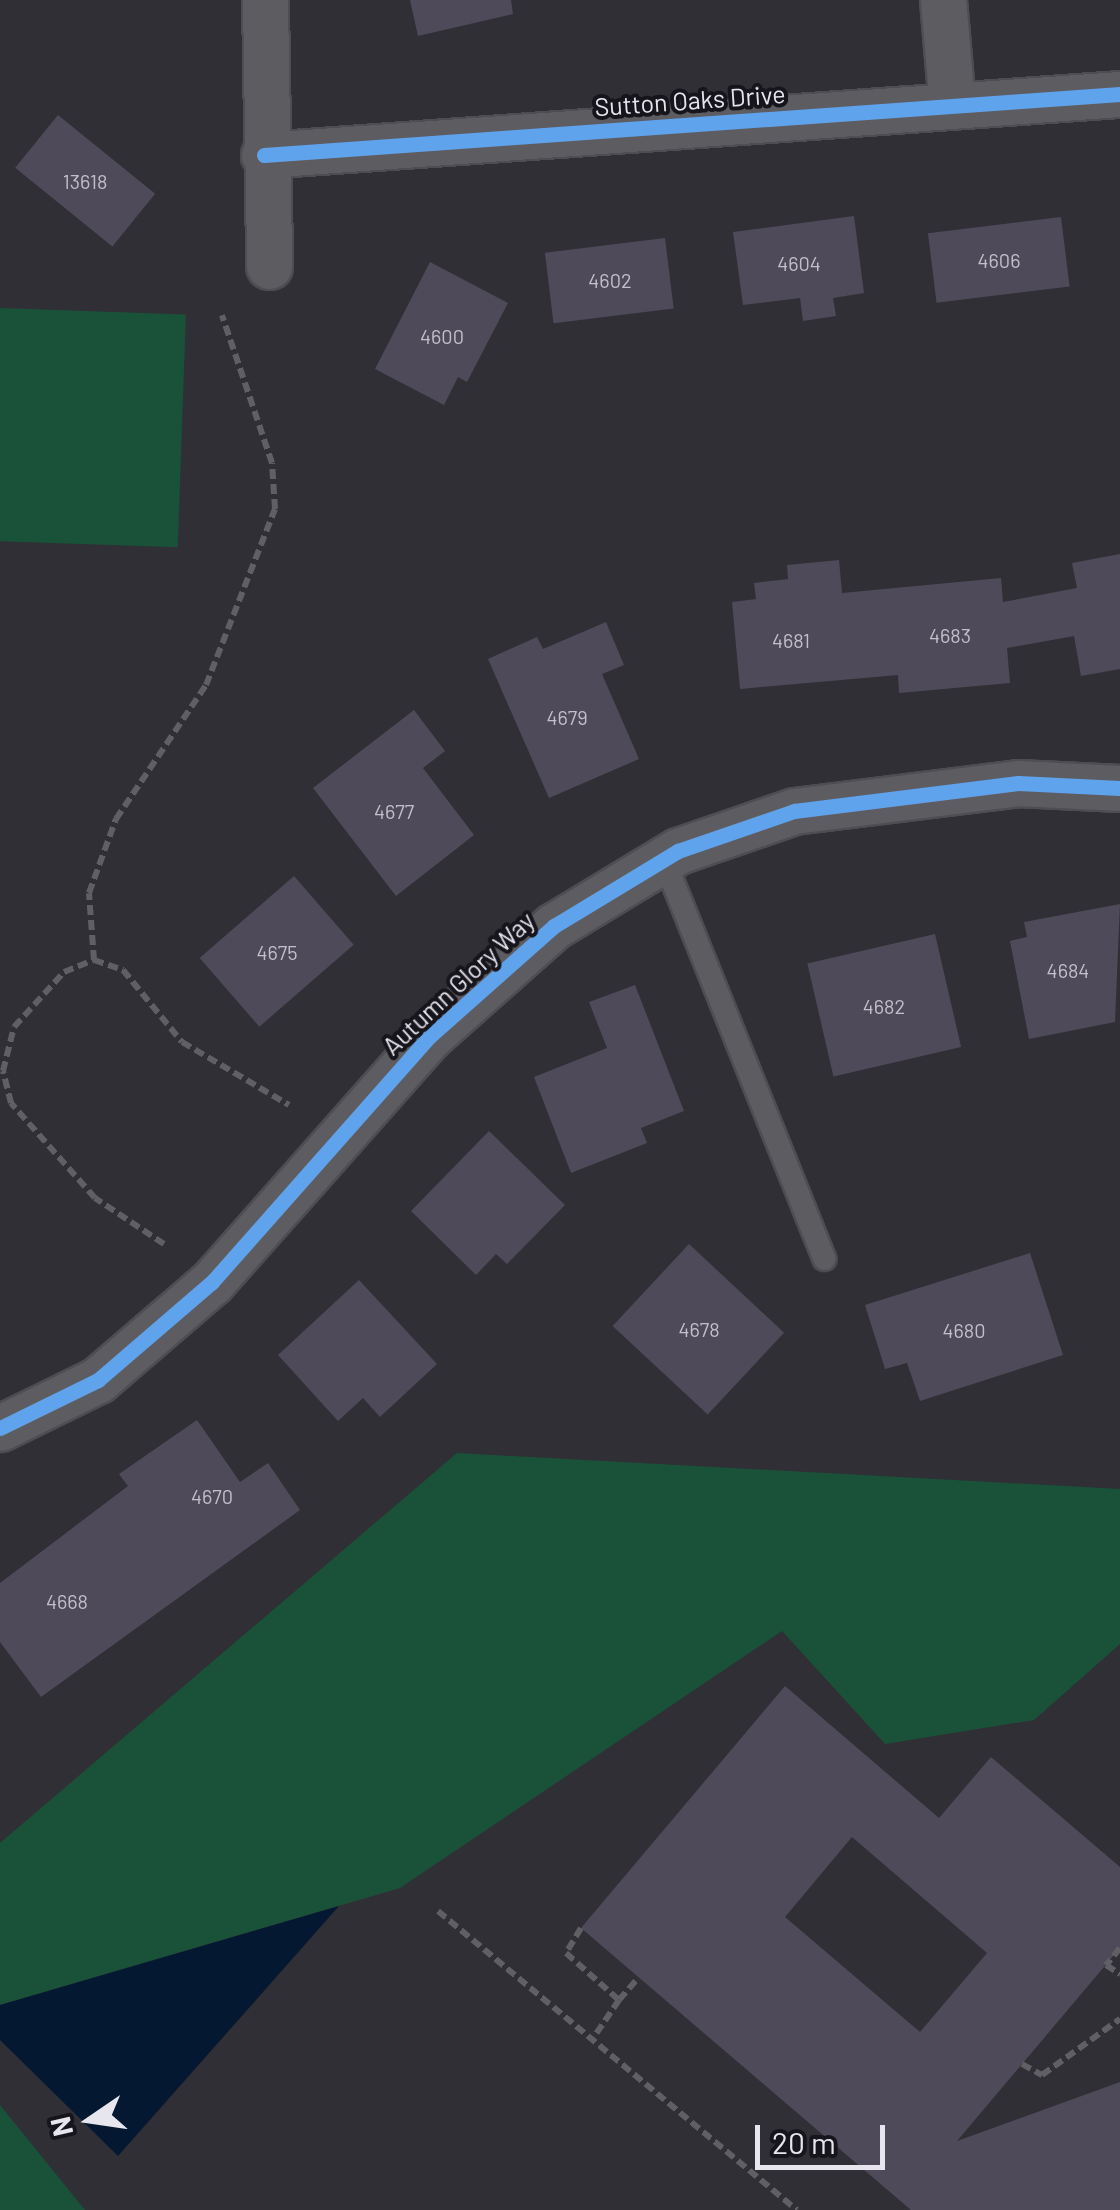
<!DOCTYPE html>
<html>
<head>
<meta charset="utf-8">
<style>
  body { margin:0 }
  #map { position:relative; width:1120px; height:2210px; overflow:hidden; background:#302f35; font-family:Barlow,sans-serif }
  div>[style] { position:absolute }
  .green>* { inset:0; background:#195239; transform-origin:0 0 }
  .water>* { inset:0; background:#041931 }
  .building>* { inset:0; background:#4e4a5a; transform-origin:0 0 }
  .path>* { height:6px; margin-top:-3px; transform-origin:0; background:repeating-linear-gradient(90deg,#605f64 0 10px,transparent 0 15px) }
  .roads { filter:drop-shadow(2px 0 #4e4d53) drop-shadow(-2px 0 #4e4d53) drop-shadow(0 2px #4e4d53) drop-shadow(0 -2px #4e4d53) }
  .service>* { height:22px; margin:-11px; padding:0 11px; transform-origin:11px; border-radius:11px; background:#5d5d61 }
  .minor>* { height:45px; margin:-22.5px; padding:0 22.5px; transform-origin:22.5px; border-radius:22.5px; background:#5d5d61 }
  .cycleway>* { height:15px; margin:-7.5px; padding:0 7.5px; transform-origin:7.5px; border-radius:7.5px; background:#60a3ed }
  span { translate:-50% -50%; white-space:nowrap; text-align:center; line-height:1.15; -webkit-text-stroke:8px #16151b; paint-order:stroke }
  .number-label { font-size:20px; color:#c1bfc9 }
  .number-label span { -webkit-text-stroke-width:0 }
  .street-label { font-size:25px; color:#e7e6ee }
  .north { position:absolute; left:40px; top:2070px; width:100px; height:100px; -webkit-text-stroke:8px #16151b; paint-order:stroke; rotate:257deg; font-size:28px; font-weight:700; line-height:40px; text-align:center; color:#e7e6ee }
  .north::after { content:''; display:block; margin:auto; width:35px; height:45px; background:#e7e6ee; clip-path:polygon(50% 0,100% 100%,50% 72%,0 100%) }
  .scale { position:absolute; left:755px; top:2125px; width:130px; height:45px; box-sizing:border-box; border:5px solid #e7e6ee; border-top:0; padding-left:12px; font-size:30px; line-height:35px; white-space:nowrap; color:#e7e6ee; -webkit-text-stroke:8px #16151b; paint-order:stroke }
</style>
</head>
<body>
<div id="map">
  <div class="green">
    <div style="left:0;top:308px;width:186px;height:233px;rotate:2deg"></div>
    <div style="clip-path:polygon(457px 1453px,1120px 1489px,1120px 1644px,1034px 1720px,885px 1744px,782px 1631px,400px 1888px,0 2005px,0 1843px)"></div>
    <div style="clip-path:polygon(0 2105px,85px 2210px,0 2210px)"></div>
  </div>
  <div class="water">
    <div style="clip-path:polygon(339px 1906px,118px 2156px,0 2040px,0 2005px)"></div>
  </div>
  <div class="building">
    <div style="clip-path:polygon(410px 0,511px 0,513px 14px,418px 36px)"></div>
    <div style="left:58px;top:115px;width:125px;height:68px;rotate:39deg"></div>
    <div style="clip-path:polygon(854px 216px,864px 293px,833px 298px,836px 316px,803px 321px,800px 298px,743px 305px,733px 232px)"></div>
    <div style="left:1061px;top:217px;width:70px;height:134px;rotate:83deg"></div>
    <div style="left:665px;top:238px;width:71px;height:121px;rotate:83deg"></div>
    <div style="clip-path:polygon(430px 262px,508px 303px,467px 382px,458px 377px,444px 405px,375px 369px)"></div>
    <div style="clip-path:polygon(1120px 554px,1120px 669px,1081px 676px,1074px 636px,1007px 648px,1010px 683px,899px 693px,898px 675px,740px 689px,732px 602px,756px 599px,754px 583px,788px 579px,787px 565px,839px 560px,842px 593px,1001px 578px,1003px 602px,1077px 588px,1072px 563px)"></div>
    <div style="clip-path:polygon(606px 622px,624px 665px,602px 674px,639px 759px,549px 798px,488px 659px,537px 637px,543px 649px)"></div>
    <div style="clip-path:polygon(414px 710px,445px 751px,423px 768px,474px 835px,396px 896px,313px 788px)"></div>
    <div style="left:294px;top:876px;width:91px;height:125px;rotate:49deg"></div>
    <div style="clip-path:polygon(1120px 904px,1115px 1022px,1029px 1039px,1010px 941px,1027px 937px,1024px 922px)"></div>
    <div style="left:935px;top:934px;width:116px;height:131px;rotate:77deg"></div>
    <div style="clip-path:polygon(635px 985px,684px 1111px,641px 1128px,647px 1143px,571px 1173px,534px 1077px,607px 1048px,589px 1002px)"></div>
    <div style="clip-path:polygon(489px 1131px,565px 1205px,507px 1264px,496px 1254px,476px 1275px,411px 1211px)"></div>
    <div style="left:689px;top:1244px;width:130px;height:112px;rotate:43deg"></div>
    <div style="clip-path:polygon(1030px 1253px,1063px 1355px,920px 1401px,907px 1363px,885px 1369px,865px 1305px)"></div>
    <div style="clip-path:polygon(359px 1280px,437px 1364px,380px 1417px,363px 1398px,338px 1421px,278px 1355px)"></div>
    <div style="clip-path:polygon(197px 1420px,240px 1482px,268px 1463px,300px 1510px,41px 1697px,0 1642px,0 1583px,128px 1486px,119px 1474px)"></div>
    <div style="clip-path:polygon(evenodd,785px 1686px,939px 1818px,991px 1757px,1120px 1867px,1120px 1948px,957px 2141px,1120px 2082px,1120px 2210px,911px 2210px,581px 1928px,785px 1686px,852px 1837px,987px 1953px,920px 2032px,785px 1917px,852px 1837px)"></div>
  </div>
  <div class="path">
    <div style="left:94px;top:960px;width:67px;rotate:-94.3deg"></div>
    <div style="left:89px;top:893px;width:79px;rotate:-70deg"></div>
    <div style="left:116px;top:819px;width:161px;rotate:-56.1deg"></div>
    <div style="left:206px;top:685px;width:189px;rotate:-68.6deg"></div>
    <div style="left:275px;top:509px;width:46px;rotate:-93.7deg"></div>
    <div style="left:272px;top:463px;width:156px;rotate:-108.7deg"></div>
    <div style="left:164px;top:1244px;width:83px;rotate:-146.3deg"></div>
    <div style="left:95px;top:1198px;width:127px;rotate:-131.5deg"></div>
    <div style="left:11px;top:1103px;width:33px;rotate:-104deg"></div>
    <div style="left:3px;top:1071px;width:45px;rotate:-76deg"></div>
    <div style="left:14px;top:1027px;width:74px;rotate:-47.7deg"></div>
    <div style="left:64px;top:972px;width:32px;rotate:-22deg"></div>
    <div style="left:94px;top:960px;width:31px;rotate:19deg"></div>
    <div style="left:123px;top:970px;width:93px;rotate:50.7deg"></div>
    <div style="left:182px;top:1042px;width:124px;rotate:30.5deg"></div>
    <div style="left:438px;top:1911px;width:467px;rotate:39.8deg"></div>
    <div style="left:581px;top:1928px;width:29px;rotate:121deg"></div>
    <div style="left:566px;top:1953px;width:71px;rotate:41.6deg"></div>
    <div style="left:619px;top:2000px;width:41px;rotate:124.1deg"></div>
    <div style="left:1120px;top:1948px;width:22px;rotate:129deg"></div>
    <div style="left:1106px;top:1965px;width:17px;rotate:33deg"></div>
    <div style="left:619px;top:2000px;width:29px;rotate:-49deg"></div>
    <div style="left:1022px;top:2064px;width:23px;rotate:29deg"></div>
    <div style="left:1042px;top:2075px;width:96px;rotate:-35.7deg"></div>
  </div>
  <div class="roads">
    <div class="service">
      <div style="left:664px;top:860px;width:430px;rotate:68.1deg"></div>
    </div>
    <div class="minor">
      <div style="left:265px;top:0;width:266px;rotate:89.1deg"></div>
      <div style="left:943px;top:0;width:106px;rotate:85.1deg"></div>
      <div style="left:264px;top:155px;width:858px;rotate:-4.08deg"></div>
      <div style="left:0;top:1428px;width:109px;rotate:-26.1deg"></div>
      <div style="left:98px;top:1380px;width:150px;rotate:-40.7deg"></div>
      <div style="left:212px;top:1282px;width:329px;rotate:-48.5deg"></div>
      <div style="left:430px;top:1036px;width:166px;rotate:-41.6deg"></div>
      <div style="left:554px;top:926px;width:145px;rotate:-31.2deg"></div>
      <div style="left:678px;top:851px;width:123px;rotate:-19deg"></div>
      <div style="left:794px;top:811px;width:226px;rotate:-7.1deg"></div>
      <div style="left:1018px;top:783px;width:102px;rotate:2.8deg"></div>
    </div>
  </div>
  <div class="cycleway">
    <div style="left:264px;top:155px;width:858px;rotate:-4.08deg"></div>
    <div style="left:0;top:1428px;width:109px;rotate:-26.1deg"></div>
    <div style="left:98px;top:1380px;width:150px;rotate:-40.7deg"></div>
    <div style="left:212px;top:1282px;width:329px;rotate:-48.5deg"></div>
    <div style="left:430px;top:1036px;width:166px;rotate:-41.6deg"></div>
    <div style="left:554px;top:926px;width:145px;rotate:-31.2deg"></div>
    <div style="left:678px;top:851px;width:123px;rotate:-19deg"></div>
    <div style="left:794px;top:811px;width:226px;rotate:-7.1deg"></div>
    <div style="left:1018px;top:783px;width:102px;rotate:2.8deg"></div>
  </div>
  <div class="number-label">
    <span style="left:85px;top:181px">13618</span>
    <span style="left:999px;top:260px">4606</span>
    <span style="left:799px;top:263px">4604</span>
    <span style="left:610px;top:280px">4602</span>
    <span style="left:442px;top:336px">4600</span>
    <span style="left:950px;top:635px">4683</span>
    <span style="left:791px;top:640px">4681</span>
    <span style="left:567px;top:717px">4679</span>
    <span style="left:394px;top:811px">4677</span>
    <span style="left:277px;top:952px">4675</span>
    <span style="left:1068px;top:970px">4684</span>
    <span style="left:884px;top:1006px">4682</span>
    <span style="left:699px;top:1329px">4678</span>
    <span style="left:964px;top:1330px">4680</span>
    <span style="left:212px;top:1496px">4670</span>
    <span style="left:67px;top:1601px">4668</span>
  </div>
  <div class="street-label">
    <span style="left:690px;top:100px;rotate:-4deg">Sutton Oaks Drive</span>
    <span style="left:458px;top:983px;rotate:-43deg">Autumn Glory Way</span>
  </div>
  <div class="north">N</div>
  <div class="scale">20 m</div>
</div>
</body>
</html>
